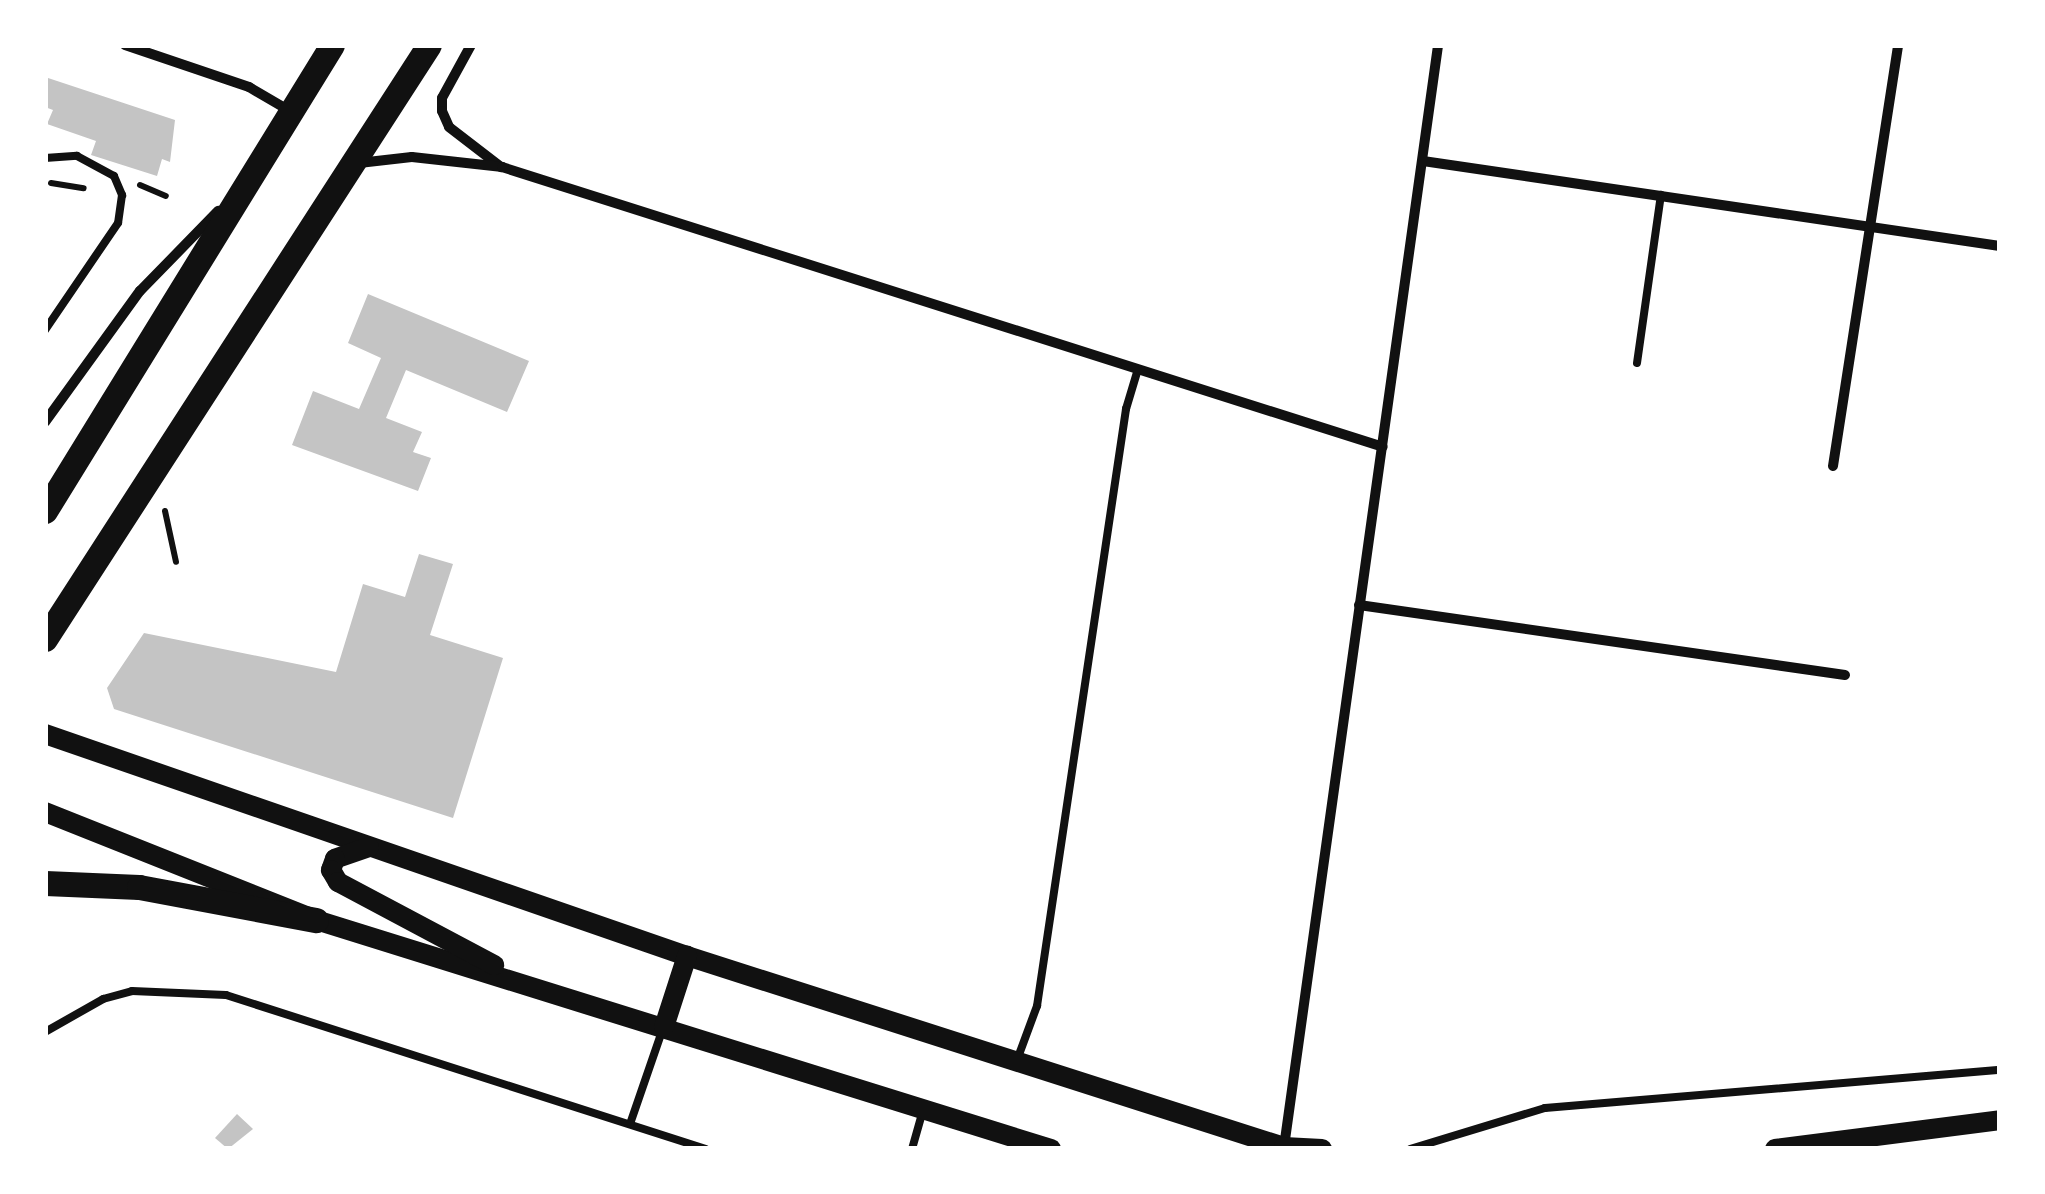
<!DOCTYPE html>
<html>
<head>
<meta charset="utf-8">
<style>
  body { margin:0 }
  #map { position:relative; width:2045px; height:1194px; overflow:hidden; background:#fff; font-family:Cabin,sans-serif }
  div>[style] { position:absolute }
  .building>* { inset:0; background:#c4c4c4 }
  .path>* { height:6px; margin:-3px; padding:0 3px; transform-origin:3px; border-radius:3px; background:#111 }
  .service>* { height:8px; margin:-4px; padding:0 4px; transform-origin:4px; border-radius:4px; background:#111 }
  .minor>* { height:10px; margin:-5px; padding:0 5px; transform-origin:5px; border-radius:5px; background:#111 }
  .secondary>* { height:20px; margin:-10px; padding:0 10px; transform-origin:10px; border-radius:10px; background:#111 }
  .primary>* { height:25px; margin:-12.5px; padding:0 12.5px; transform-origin:12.5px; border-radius:12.5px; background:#111 }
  span { translate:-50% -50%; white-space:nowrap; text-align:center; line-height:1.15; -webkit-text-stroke:9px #fff; paint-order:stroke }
  .frame { position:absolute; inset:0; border:48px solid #fff; pointer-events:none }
</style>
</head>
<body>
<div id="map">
  <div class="building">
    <div style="clip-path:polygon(45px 77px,175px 120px,170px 162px,162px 159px,157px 176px,91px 155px,96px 141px,47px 124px,53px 110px,45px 107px)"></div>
    <div style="clip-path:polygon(368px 294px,529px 361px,507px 412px,406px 370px,386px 418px,422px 432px,413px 452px,431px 458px,418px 491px,292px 445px,313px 391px,359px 409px,381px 358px,348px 343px)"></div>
    <div style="clip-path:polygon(419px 554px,453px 564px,430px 635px,503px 658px,453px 818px,114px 709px,107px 688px,144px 633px,336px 672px,363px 584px,405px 597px)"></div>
    <div style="clip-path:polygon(237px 1114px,253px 1129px,228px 1149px,215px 1138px)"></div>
  </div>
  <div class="path">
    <div style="left:51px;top:183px;width:33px;rotate:9deg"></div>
    <div style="left:140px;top:185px;width:28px;rotate:23deg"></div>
    <div style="left:165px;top:511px;width:52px;rotate:77.8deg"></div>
  </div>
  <div class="service">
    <div style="left:45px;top:158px;width:32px;rotate:-4deg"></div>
    <div style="left:77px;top:156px;width:42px;rotate:28.4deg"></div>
    <div style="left:114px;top:176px;width:21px;rotate:67deg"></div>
    <div style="left:122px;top:195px;width:28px;rotate:98deg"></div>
    <div style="left:118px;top:223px;width:130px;rotate:124.3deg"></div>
    <div style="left:1637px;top:363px;width:170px;rotate:-81.9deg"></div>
    <div style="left:45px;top:1032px;width:67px;rotate:-29.6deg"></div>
    <div style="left:103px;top:999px;width:30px;rotate:-15deg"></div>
    <div style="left:132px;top:991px;width:94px;rotate:2.4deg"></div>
    <div style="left:226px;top:995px;width:504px;rotate:17.79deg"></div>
    <div style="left:1017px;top:1060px;width:58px;rotate:-69.7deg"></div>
    <div style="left:1037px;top:1006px;width:604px;rotate:-81.52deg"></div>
    <div style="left:1126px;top:409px;width:42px;rotate:-73.3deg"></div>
    <div style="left:630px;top:1124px;width:98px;rotate:-71deg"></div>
    <div style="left:912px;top:1149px;width:41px;rotate:-74.2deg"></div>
    <div style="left:1410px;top:1149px;width:141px;rotate:-16.9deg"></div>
    <div style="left:1545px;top:1108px;width:457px;rotate:-4.8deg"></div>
  </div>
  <div class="minor">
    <div style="left:125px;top:45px;width:131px;rotate:18.7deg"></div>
    <div style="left:249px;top:87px;width:48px;rotate:30.3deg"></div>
    <div style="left:471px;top:45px;width:60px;rotate:118.7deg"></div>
    <div style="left:442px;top:98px;width:13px;rotate:90deg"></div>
    <div style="left:442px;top:111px;width:17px;rotate:66deg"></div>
    <div style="left:449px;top:127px;width:66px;rotate:37.6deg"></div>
    <div style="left:1423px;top:161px;width:583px;rotate:8.38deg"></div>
    <div style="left:359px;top:163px;width:53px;rotate:-6.5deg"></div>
    <div style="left:412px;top:157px;width:91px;rotate:6.3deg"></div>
    <div style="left:502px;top:167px;width:924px;rotate:17.63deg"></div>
    <div style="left:45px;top:422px;width:162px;rotate:-54.1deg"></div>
    <div style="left:140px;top:291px;width:112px;rotate:-45.7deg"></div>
    <div style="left:1833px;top:466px;width:426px;rotate:-81.2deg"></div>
    <div style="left:1359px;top:605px;width:491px;rotate:8.2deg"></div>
    <div style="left:1284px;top:1147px;width:1113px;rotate:-82.04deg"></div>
  </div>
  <div class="secondary">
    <div style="left:45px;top:734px;width:679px;rotate:19.08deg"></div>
    <div style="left:687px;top:956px;width:627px;rotate:17.74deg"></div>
    <div style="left:1284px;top:1147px;width:38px;rotate:3deg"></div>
    <div style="left:45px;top:812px;width:292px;rotate:21.7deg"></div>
    <div style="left:316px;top:920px;width:770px;rotate:17.31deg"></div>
    <div style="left:369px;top:847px;width:36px;rotate:161deg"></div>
    <div style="left:335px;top:859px;width:12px;rotate:110deg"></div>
    <div style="left:331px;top:870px;width:14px;rotate:60deg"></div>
    <div style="left:338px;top:882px;width:177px;rotate:28deg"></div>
    <div style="left:664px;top:1027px;width:75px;rotate:-72.1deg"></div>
    <div style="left:1775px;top:1149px;width:227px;rotate:-7.3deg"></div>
  </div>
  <div class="primary">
    <div style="left:45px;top:511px;width:547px;rotate:-58.37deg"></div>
    <div style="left:45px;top:639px;width:707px;rotate:-57.12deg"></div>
    <div style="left:45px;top:883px;width:94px;rotate:2.4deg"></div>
    <div style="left:139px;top:887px;width:180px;rotate:10.6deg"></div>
  </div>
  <div class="frame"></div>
</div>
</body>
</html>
